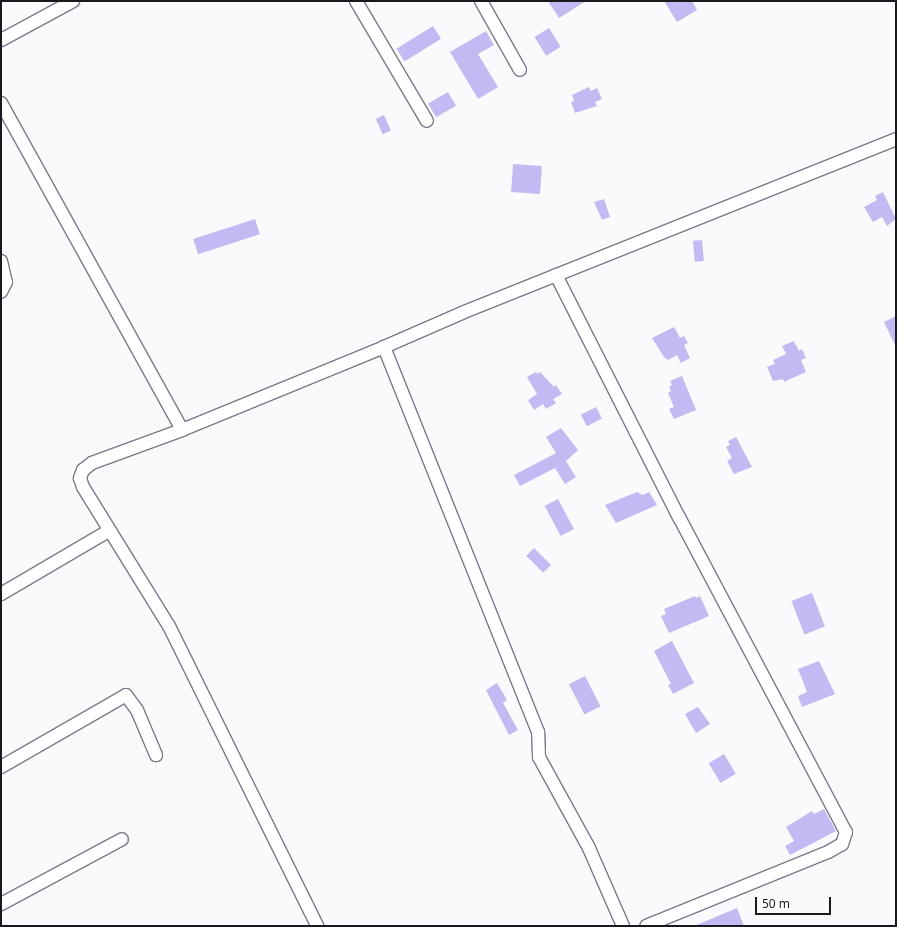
<!DOCTYPE html>
<html>
<head>
<meta charset="utf-8">
<style>
  body { margin:0 }
  #map { position:relative; width:897px; height:927px; overflow:hidden; background:#faf9fc; font-family:"Noto Sans",sans-serif }
  div>[style] { position:absolute }
  .building>* { inset:0; background:#c5b9f4; transform-origin:0 0 }
  .roads { filter:drop-shadow(1px 0 #7c7988) drop-shadow(-1px 0 #7c7988) drop-shadow(0 1px #7c7988) drop-shadow(0 -1px #7c7988) }
  .minor>* { height:12px; margin:-6px; padding:0 6px; transform-origin:6px; border-radius:6px; background:#fff }
  span { translate:-50% -50%; white-space:nowrap; text-align:center; line-height:1.15; -webkit-text-stroke:4px #fff; paint-order:stroke }
  .frame { position:absolute; inset:0; border:2px solid #1a191f; pointer-events:none }
  .scale { position:absolute; left:755px; top:897px; width:76px; height:18px; box-sizing:border-box; border:2px solid #1a191f; border-top:0; padding-left:5px; font-size:12px; line-height:14px; white-space:nowrap; color:#1a191f; -webkit-text-stroke:3px #fff; paint-order:stroke }
</style>
</head>
<body>
<div id="map">
  <div class="building">
    <div style="clip-path:polygon(548px 1px,586px 1px,559px 18px)"></div>
    <div style="clip-path:polygon(664px 1px,692px 1px,697px 10px,677px 22px)"></div>
    <div style="left:433px;top:26px;width:15px;height:43px;rotate:58deg"></div>
    <div style="left:549px;top:28px;width:22px;height:17px;rotate:58deg"></div>
    <div style="clip-path:polygon(486px 31px,494px 45px,478px 54px,498px 87px,478px 99px,450px 52px)"></div>
    <div style="clip-path:polygon(589px 87px,591px 91px,597px 88px,602px 99px,595px 102px,597px 106px,575px 113px,571px 102px,574px 101px,572px 95px)"></div>
    <div style="left:448px;top:92px;width:16px;height:23px;rotate:60deg"></div>
    <div style="left:384px;top:115px;width:17px;height:9px;rotate:66deg"></div>
    <div style="left:513px;top:164px;width:29px;height:28px;rotate:4deg"></div>
    <div style="clip-path:polygon(883px 192px,896px 219px,887px 226px,882px 217px,873px 222px,864px 207px,877px 200px,875px 196px)"></div>
    <div style="clip-path:polygon(604px 199px,610px 217px,602px 220px,594px 202px)"></div>
    <div style="left:255px;top:219px;width:16px;height:65px;rotate:72deg"></div>
    <div style="left:702px;top:240px;width:21px;height:9px;rotate:85deg"></div>
    <div style="clip-path:polygon(896px 316px,896px 347px,884px 322px)"></div>
    <div style="clip-path:polygon(674px 327px,680px 338px,684px 336px,688px 343px,684px 345px,690px 358px,681px 363px,677px 355px,668px 360px,664px 357px,652px 338px)"></div>
    <div style="clip-path:polygon(794px 341px,799px 351px,802px 349px,806px 358px,801px 360px,806px 372px,784px 382px,783px 379px,773px 381px,767px 367px,775px 364px,773px 360px,786px 354px,782px 346px)"></div>
    <div style="clip-path:polygon(536px 372px,537px 374px,540px 372px,554px 387px,556px 385px,562px 394px,553px 399px,556px 403px,546px 409px,543px 404px,534px 410px,528px 400px,537px 394px,527px 377px)"></div>
    <div style="clip-path:polygon(682px 376px,696px 410px,674px 419px,669px 409px,674px 407px,668px 393px,671px 391px,669px 387px,672px 385px,670px 381px)"></div>
    <div style="left:596px;top:407px;width:13px;height:17px;rotate:63deg"></div>
    <div style="clip-path:polygon(561px 428px,578px 450px,566px 461px,576px 477px,565px 484px,555px 468px,520px 486px,514px 475px,556px 453px,546px 437px)"></div>
    <div style="clip-path:polygon(736px 437px,752px 467px,734px 474px,727px 461px,732px 458px,726px 447px,730px 445px,728px 441px)"></div>
    <div style="clip-path:polygon(637px 492px,643px 495px,649px 492px,657px 505px,616px 523px,605px 505px)"></div>
    <div style="left:558px;top:499px;width:34px;height:15px;rotate:62deg"></div>
    <div style="left:534px;top:548px;width:24px;height:11px;rotate:45deg"></div>
    <div style="left:812px;top:593px;width:36px;height:22px;rotate:69deg"></div>
    <div style="clip-path:polygon(695px 596px,696px 598px,700px 596px,709px 616px,669px 633px,661px 616px,666px 614px,664px 609px)"></div>
    <div style="clip-path:polygon(672px 641px,694px 683px,673px 694px,668px 685px,671px 684px,654px 651px)"></div>
    <div style="clip-path:polygon(819px 661px,835px 694px,802px 707px,798px 696px,807px 692px,798px 669px)"></div>
    <div style="left:585px;top:676px;width:34px;height:18px;rotate:63deg"></div>
    <div style="clip-path:polygon(497px 683px,507px 700px,503px 703px,518px 730px,509px 735px,486px 690px)"></div>
    <div style="clip-path:polygon(698px 707px,710px 724px,696px 733px,685px 714px)"></div>
    <div style="left:724px;top:754px;width:23px;height:18px;rotate:59deg"></div>
    <div style="clip-path:polygon(824px 809px,836px 831px,790px 855px,785px 846px,794px 841px,786px 827px,812px 811px,814px 814px)"></div>
    <div style="clip-path:polygon(737px 908px,744px 926px,694px 926px)"></div>
  </div>
  <div class="roads">
    <div class="minor">
      <div style="left:356px;top:1px;width:139px;rotate:59.4deg"></div>
      <div style="left:481px;top:1px;width:79px;rotate:60.5deg"></div>
      <div style="left:1px;top:40px;width:82px;rotate:-28.4deg"></div>
      <div style="left:1px;top:103px;width:374px;rotate:61deg"></div>
      <div style="left:182px;top:430px;width:96px;rotate:159.9deg"></div>
      <div style="left:92px;top:463px;width:11px;rotate:142deg"></div>
      <div style="left:83px;top:470px;width:9px;rotate:111deg"></div>
      <div style="left:80px;top:478px;width:9px;rotate:72deg"></div>
      <div style="left:83px;top:487px;width:163px;rotate:58.3deg"></div>
      <div style="left:169px;top:626px;width:335px;rotate:63.7deg"></div>
      <div style="left:1px;top:261px;width:22px;rotate:77deg"></div>
      <div style="left:6px;top:282px;width:11px;rotate:117deg"></div>
      <div style="left:556px;top:275px;width:271px;rotate:63.1deg"></div>
      <div style="left:679px;top:517px;width:357px;rotate:62.1deg"></div>
      <div style="left:846px;top:832px;width:13px;rotate:108deg"></div>
      <div style="left:842px;top:844px;width:16px;rotate:150deg"></div>
      <div style="left:828px;top:852px;width:196px;rotate:157.9deg"></div>
      <div style="left:182px;top:430px;width:218px;rotate:-22.3deg"></div>
      <div style="left:1px;top:594px;width:126px;rotate:-30.4deg"></div>
      <div style="left:1px;top:767px;width:144px;rotate:-29.9deg"></div>
      <div style="left:126px;top:695px;width:19px;rotate:54deg"></div>
      <div style="left:137px;top:710px;width:49px;rotate:67.1deg"></div>
      <div style="left:1px;top:904px;width:137px;rotate:-28.2deg"></div>
      <div style="left:623px;top:926px;width:85px;rotate:-113.6deg"></div>
      <div style="left:589px;top:848px;width:104px;rotate:-118.8deg"></div>
      <div style="left:539px;top:757px;width:25px;rotate:-92deg"></div>
      <div style="left:538px;top:732px;width:415px;rotate:-111.8deg"></div>
      <div style="left:384px;top:347px;width:87px;rotate:-23.6deg"></div>
      <div style="left:464px;top:312px;width:465px;rotate:-21.8deg"></div>
    </div>
  </div>
  <div class="frame"></div>
  <div class="scale">50 m</div>
</div>
</body>
</html>
